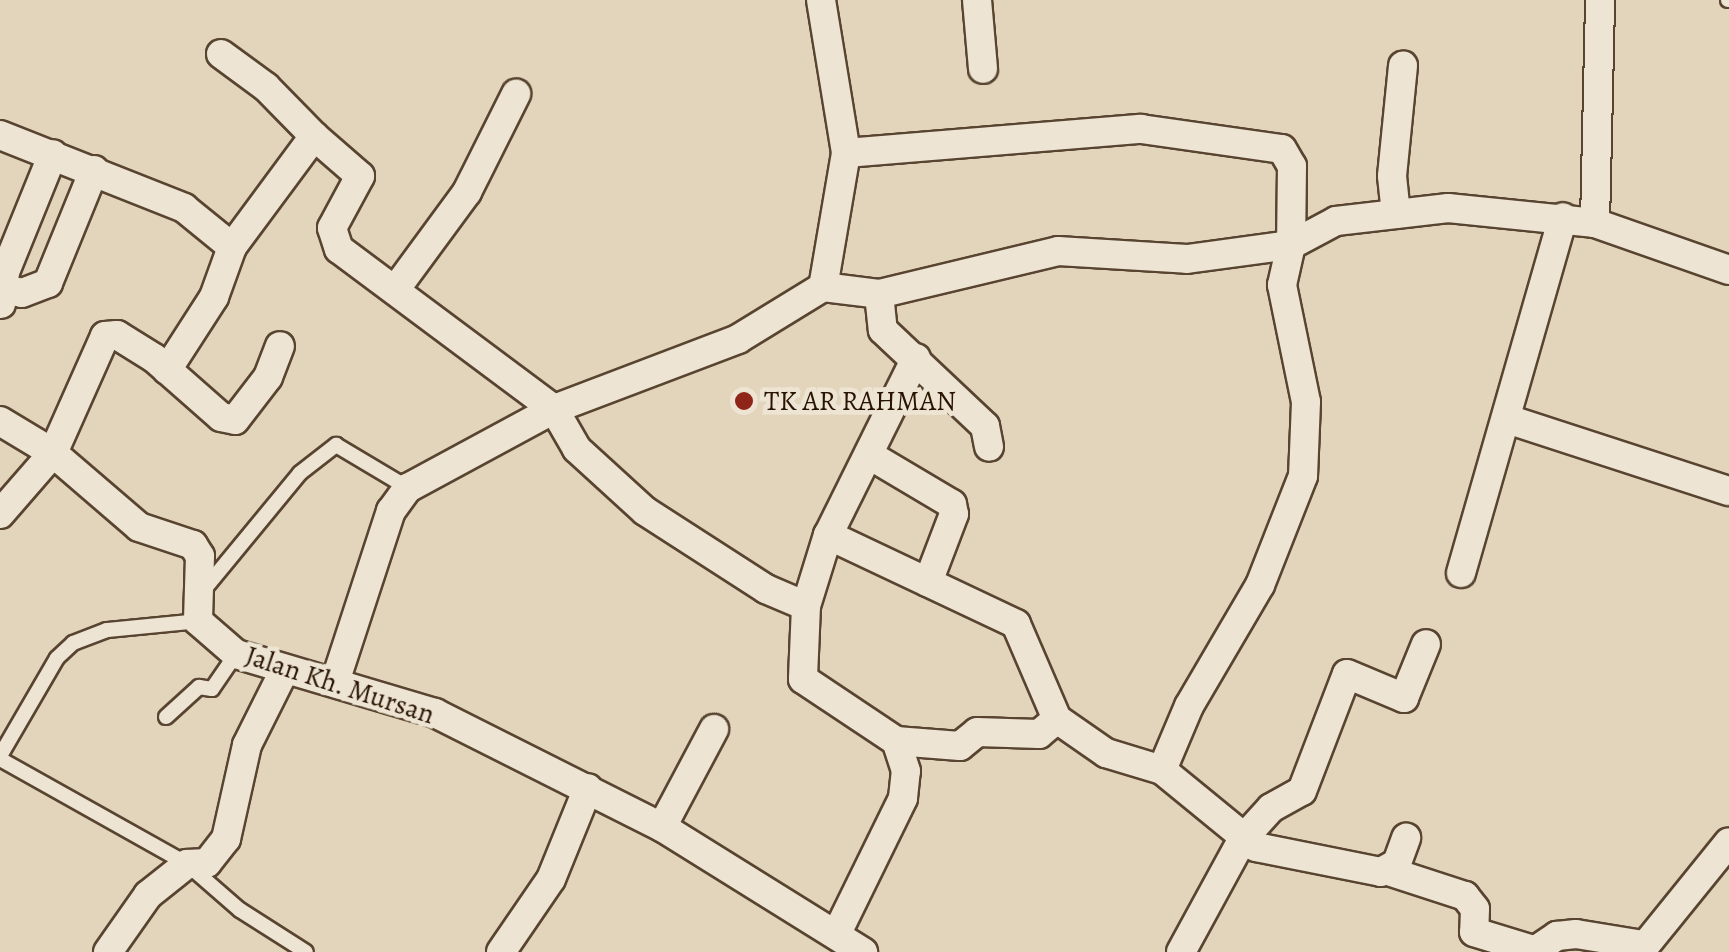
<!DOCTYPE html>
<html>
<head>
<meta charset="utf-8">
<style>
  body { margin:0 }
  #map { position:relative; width:1729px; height:952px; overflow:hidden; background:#e3d5bb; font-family:Alegreya,serif }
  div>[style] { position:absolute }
  .roads { filter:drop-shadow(2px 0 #584430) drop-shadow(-2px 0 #584430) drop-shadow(0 2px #584430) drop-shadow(0 -2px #584430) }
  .service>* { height:14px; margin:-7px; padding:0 7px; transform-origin:7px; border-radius:7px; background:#ede4d3 }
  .minor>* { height:28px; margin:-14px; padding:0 14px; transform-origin:14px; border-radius:14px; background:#ede4d3 }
  .dots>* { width:28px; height:28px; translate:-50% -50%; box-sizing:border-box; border:5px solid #ede4d3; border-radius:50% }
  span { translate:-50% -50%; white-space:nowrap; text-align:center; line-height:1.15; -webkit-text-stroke:9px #ede4d3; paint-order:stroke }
  .poi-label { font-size:28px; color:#291402 }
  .left { translate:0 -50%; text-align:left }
  .street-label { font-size:28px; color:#291402 }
</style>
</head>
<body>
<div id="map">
  <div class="roads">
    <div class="service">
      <div style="left:1728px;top:0;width:1px"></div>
      <div style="left:202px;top:592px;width:154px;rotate:-50.5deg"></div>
      <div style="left:300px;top:473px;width:46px;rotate:-37.9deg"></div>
      <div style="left:336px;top:445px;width:84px;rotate:30.8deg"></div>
      <div style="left:166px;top:717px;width:45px;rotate:-42.3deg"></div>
      <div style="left:199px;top:687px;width:13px;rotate:9deg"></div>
      <div style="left:212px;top:689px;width:42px;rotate:-55.6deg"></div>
      <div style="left:0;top:756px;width:113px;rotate:-59.8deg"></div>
      <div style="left:57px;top:658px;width:22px;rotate:-43deg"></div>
      <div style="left:73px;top:643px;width:36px;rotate:-21deg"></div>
      <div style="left:107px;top:630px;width:91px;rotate:-5.6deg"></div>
      <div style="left:0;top:759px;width:214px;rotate:29.3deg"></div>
      <div style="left:187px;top:864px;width:70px;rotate:41deg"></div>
      <div style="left:240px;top:910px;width:78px;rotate:32.5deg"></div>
    </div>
    <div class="minor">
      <div style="left:821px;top:0;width:155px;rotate:80.7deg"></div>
      <div style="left:846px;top:153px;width:136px;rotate:99.7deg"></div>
      <div style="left:977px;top:0;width:69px;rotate:85deg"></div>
      <div style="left:221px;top:54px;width:56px;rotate:36.3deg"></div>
      <div style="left:266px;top:87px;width:69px;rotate:45.6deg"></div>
      <div style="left:0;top:135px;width:198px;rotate:21.6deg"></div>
      <div style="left:184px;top:208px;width:62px;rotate:39.1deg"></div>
      <div style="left:232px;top:247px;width:138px;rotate:-53.5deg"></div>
      <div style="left:314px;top:136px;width:61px;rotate:41deg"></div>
      <div style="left:360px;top:176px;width:59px;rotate:118.3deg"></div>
      <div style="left:332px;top:228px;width:22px;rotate:72deg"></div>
      <div style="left:339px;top:249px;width:268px;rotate:36.7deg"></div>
      <div style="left:554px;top:409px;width:46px;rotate:60.1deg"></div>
      <div style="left:577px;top:449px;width:92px;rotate:42.4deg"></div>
      <div style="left:645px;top:511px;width:144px;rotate:32.8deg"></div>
      <div style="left:766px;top:589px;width:43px;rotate:23deg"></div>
      <div style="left:846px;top:153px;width:296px;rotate:-4.7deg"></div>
      <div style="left:1141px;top:129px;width:142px;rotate:8.1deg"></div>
      <div style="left:1282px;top:149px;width:20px;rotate:60deg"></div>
      <div style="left:1292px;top:166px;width:79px;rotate:90.7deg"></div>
      <div style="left:1291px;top:245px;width:41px;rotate:102.7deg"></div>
      <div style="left:1282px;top:285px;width:119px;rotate:78.4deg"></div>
      <div style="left:1306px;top:402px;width:74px;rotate:92.3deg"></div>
      <div style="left:1303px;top:476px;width:117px;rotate:111.5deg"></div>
      <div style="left:1260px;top:585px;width:140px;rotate:120.4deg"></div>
      <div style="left:1189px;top:706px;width:69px;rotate:112.9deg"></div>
      <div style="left:1162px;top:770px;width:122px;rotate:39.3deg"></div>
      <div style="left:1256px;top:847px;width:127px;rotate:11.3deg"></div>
      <div style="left:1381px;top:872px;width:18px;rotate:-29deg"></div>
      <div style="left:1397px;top:863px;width:27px;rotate:-70deg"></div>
      <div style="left:1396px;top:214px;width:38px;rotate:-96deg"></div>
      <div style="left:1392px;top:176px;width:111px;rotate:-84.3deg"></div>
      <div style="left:1595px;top:223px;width:223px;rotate:-88.7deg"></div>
      <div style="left:5px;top:289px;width:17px;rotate:13deg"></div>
      <div style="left:22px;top:293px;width:28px;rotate:-21deg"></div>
      <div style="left:48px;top:283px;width:122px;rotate:-67.8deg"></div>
      <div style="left:395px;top:290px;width:122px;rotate:-53.7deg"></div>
      <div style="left:467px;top:192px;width:110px;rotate:-63.4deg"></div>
      <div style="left:879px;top:294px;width:36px;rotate:84deg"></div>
      <div style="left:883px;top:330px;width:140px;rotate:43.3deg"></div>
      <div style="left:985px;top:426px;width:21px;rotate:79deg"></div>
      <div style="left:1px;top:304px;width:32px;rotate:-83deg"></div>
      <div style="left:5px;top:272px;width:127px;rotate:-67.9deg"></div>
      <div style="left:916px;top:358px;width:198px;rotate:116.4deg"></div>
      <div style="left:828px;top:535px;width:74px;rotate:107.2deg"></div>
      <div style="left:806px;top:606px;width:73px;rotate:92.4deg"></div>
      <div style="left:803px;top:679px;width:112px;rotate:33.7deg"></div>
      <div style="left:896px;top:741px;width:64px;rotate:4.5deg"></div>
      <div style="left:960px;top:746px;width:22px;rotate:-39deg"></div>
      <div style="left:977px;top:732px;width:62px;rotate:1.8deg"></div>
      <div style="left:1039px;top:734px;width:23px;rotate:-40deg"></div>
      <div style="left:167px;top:370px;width:87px;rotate:-57.2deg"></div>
      <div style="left:214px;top:297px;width:53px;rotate:-70.2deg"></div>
      <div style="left:1507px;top:419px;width:233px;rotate:18deg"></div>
      <div style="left:0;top:421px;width:62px;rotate:31.1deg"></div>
      <div style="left:53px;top:453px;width:113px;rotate:40.7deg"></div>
      <div style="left:139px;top:527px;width:57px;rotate:18.4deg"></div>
      <div style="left:193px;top:545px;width:13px;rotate:58deg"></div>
      <div style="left:200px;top:556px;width:65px;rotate:91.8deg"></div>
      <div style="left:198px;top:621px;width:50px;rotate:41deg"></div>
      <div style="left:236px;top:654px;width:208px;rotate:16.5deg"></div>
      <div style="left:435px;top:713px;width:254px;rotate:26.7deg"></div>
      <div style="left:662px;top:827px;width:237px;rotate:31.9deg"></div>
      <div style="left:871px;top:456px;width:94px;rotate:30.7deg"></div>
      <div style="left:952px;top:504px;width:10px;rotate:79deg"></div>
      <div style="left:954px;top:514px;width:73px;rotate:110.9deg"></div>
      <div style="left:0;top:514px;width:81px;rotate:-49deg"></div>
      <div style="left:53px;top:453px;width:128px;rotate:-66deg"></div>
      <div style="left:105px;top:336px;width:12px;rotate:-5deg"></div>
      <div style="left:117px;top:335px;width:44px;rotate:31.9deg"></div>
      <div style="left:154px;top:358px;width:89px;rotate:41.4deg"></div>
      <div style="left:221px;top:417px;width:14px;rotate:12deg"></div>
      <div style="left:235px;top:420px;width:54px;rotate:-52.5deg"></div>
      <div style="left:268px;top:377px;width:33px;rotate:-69deg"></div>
      <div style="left:828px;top:535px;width:208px;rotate:25.3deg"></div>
      <div style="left:1016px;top:624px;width:103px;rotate:66.7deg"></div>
      <div style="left:1057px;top:719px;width:60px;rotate:34.8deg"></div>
      <div style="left:1106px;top:753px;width:59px;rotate:16.9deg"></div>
      <div style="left:1461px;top:573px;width:370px;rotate:-74deg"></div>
      <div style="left:336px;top:679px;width:177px;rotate:-71.9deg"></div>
      <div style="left:391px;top:511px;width:29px;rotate:-54deg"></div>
      <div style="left:408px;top:488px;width:166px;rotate:-28.4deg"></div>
      <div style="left:554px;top:409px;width:197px;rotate:-20.8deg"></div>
      <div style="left:738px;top:339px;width:100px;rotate:-31.5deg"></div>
      <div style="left:823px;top:287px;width:56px;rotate:7.1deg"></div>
      <div style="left:879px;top:294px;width:184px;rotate:-13.5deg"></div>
      <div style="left:1058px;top:251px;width:129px;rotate:3.5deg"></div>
      <div style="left:1187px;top:259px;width:105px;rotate:-7.7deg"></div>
      <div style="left:1291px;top:245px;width:51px;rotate:-28.1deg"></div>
      <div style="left:1336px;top:221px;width:113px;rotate:-6.6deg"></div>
      <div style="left:1448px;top:208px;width:148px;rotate:5.8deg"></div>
      <div style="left:1595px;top:223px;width:142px;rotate:19.3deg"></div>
      <div style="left:662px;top:827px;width:111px;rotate:-62deg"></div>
      <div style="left:1385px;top:870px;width:84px;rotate:18deg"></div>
      <div style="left:1465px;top:896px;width:16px;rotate:52deg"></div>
      <div style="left:1475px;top:909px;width:23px;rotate:92deg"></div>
      <div style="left:1474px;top:932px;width:65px;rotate:17deg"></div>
      <div style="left:837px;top:933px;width:150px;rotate:-63.9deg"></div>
      <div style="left:903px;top:798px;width:27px;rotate:-84deg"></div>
      <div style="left:906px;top:771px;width:32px;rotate:-108deg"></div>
      <div style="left:108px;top:952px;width:70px;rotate:-54.9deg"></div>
      <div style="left:148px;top:895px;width:50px;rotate:-38.5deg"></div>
      <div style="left:187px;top:864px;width:20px;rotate:-3deg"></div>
      <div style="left:207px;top:863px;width:31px;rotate:-52deg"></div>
      <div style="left:226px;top:839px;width:96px;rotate:-77.4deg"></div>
      <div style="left:247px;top:745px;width:83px;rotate:-63.4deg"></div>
      <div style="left:501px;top:952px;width:88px;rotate:-55.6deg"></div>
      <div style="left:551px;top:879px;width:98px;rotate:-67.9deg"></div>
      <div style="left:1181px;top:952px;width:128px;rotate:-61.4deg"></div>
      <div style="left:1242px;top:840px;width:43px;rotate:-47.8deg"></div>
      <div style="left:1271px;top:808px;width:35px;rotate:-29deg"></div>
      <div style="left:1302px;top:791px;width:125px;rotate:-69deg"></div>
      <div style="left:1347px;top:674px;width:62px;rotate:22.8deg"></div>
      <div style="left:1404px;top:698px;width:58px;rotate:-67.8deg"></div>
      <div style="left:1533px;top:952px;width:29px;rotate:-34deg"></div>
      <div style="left:1557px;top:936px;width:19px;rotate:-6deg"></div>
      <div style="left:1576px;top:934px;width:68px;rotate:9.3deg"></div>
      <div style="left:1640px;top:952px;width:141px;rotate:-51deg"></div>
    </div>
  </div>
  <div class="dots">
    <div style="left:744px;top:401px;background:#8f2418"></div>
  </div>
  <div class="poi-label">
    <span class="left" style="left:764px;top:401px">TK AR RAHMAN</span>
  </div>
  <div class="street-label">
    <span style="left:340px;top:685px;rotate:18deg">Jalan Kh. Mursan</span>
  </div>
</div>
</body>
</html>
